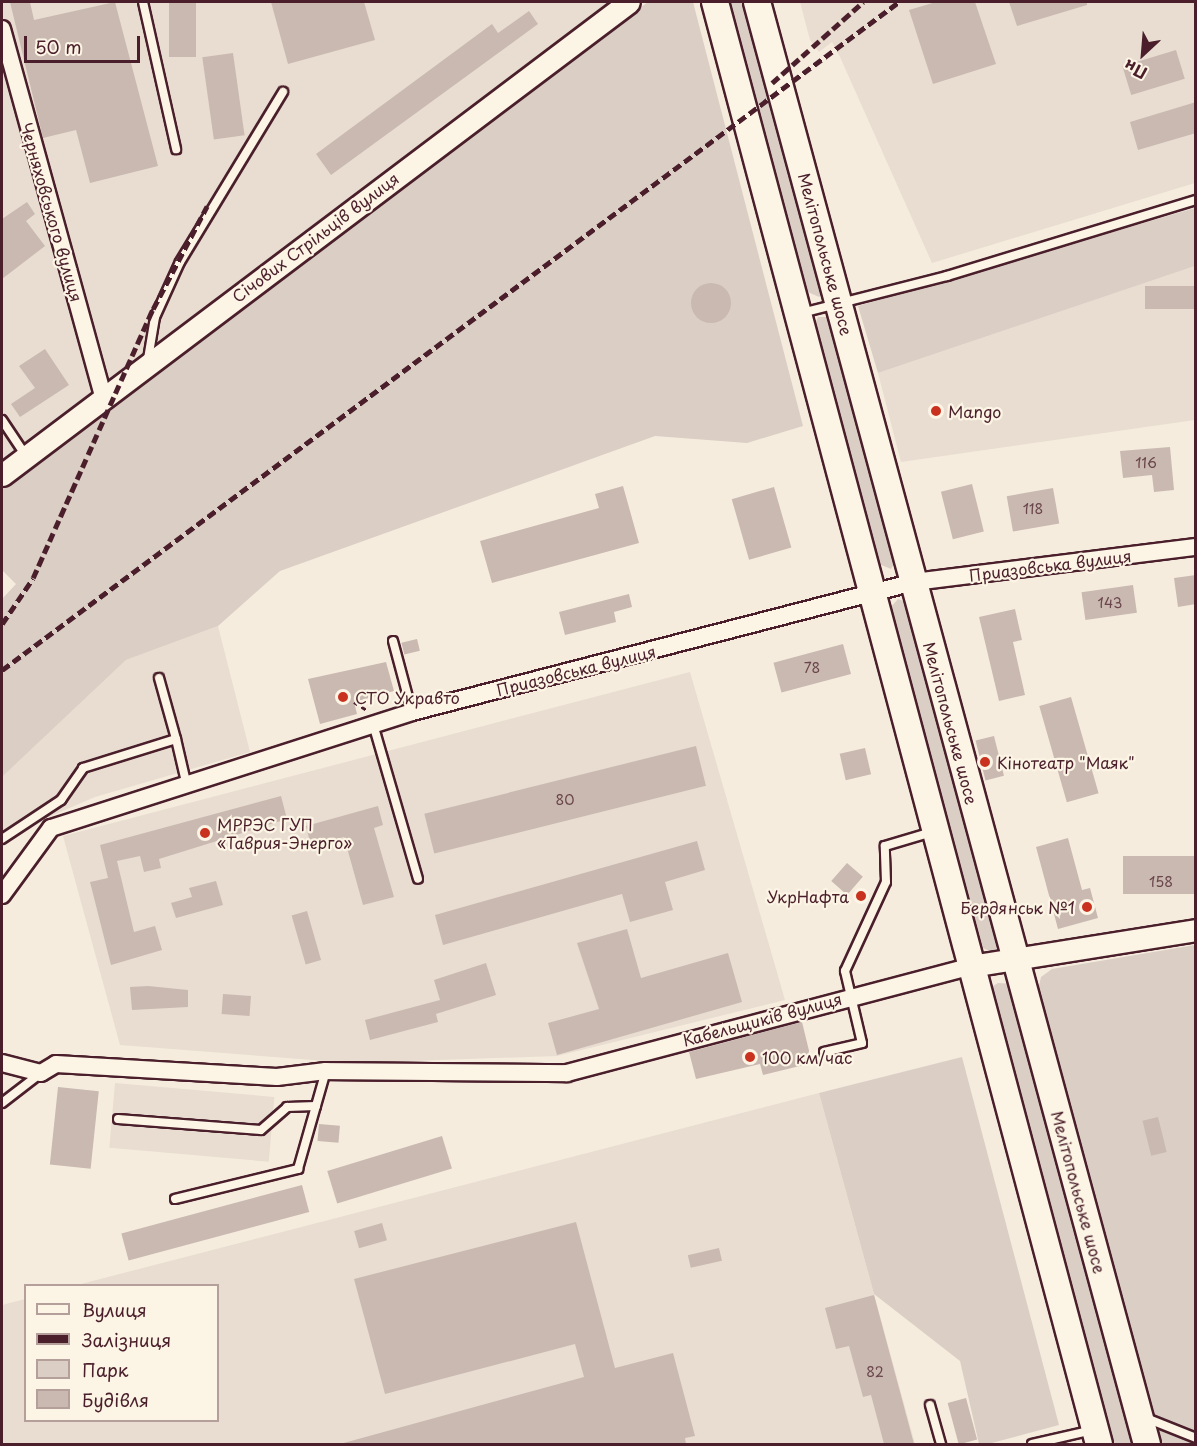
<!DOCTYPE html>
<html>
<head>
<meta charset="utf-8">
<style>
  body { margin:0 }
  #map { position:relative; width:1197px; height:1446px; overflow:hidden; background:#f5ecde; font-family:"Playpen Sans",sans-serif }
  div>[style] { position:absolute }
  .built>* { inset:0; background:#e8ddd0; transform-origin:0 0 }
  .green>* { inset:0; background:#dbcec4 }
  .building>* { inset:0; background:#cab9b1; transform-origin:0 0 }
  .round { border-radius:50% }
  .path>* { height:3px; margin-top:-1.5px; transform-origin:0; background:repeating-linear-gradient(90deg,#4a1f2b 0 4.5px,transparent 0 9px) }
  .roads { filter:drop-shadow(2px 0 #4a1f2b) drop-shadow(-2px 0 #4a1f2b) drop-shadow(0 2px #4a1f2b) drop-shadow(0 -2px #4a1f2b) }
  .service>* { height:8px; margin:-4px; padding:0 4px; transform-origin:4px; border-radius:4px; background:#fcf5e5 }
  .minor>* { height:16px; margin:-8px; padding:0 8px; transform-origin:8px; border-radius:8px; background:#fcf5e5 }
  .tertiary>* { height:21px; margin:-10.5px; padding:0 10.5px; transform-origin:10.5px; border-radius:10.5px; background:#fcf5e5 }
  .primary>* { height:26px; margin:-13px; padding:0 13px; transform-origin:13px; border-radius:13px; background:#fcf5e5 }
  .rail>* { height:4.5px; margin-top:-2.25px; transform-origin:0; background:repeating-linear-gradient(90deg,#4a1f2b 0 9px,transparent 0 13.5px) }
  .dots>* { width:16px; height:16px; translate:-50% -50%; box-sizing:border-box; border:3px solid #fcf5e5; border-radius:50% }
  span { translate:-50% -50%; white-space:nowrap; text-align:center; line-height:1.15; -webkit-text-stroke:4.5px #fcf5e5; paint-order:stroke }
  .number-label { font-size:14px; color:#6a464c }
  .number-label span { -webkit-text-stroke-width:0 }
  .street-label { font-size:16px; color:#4a1f2b }
  .poi-label { font-size:16px; color:#4a1f2b }
  .left { translate:0 -50%; text-align:left }
  .right { translate:-100% -50%; text-align:right }
  .frame { position:absolute; inset:0; border:3px solid #4a1f2b; pointer-events:none }
  .legend { position:absolute; left:24px; top:1284px; width:195px; height:138px; box-sizing:border-box; background:#fcf5e5; border:2px solid #b59f9b; margin:0; padding:8px 10px; list-style:none; font-size:18px; color:#4a1f2b }
  .legend li { display:flex; align-items:center; gap:12px; height:30px }
  .legend b { width:30px; border:2px solid #b59f9b }
  .north { position:absolute; left:1113px; top:24px; width:60px; height:60px; -webkit-text-stroke:4px #fcf5e5; paint-order:stroke; rotate:206deg; font-size:16px; font-weight:700; line-height:24px; text-align:center; color:#4a1f2b }
  .north::after { content:''; display:block; margin:auto; width:21px; height:27px; background:#4a1f2b; clip-path:polygon(50% 0,100% 100%,50% 72%,0 100%) }
  .scale { position:absolute; left:24px; top:36px; width:116px; height:27px; box-sizing:border-box; border:3px solid #4a1f2b; border-top:0; padding-left:8px; font-size:18px; line-height:21px; white-space:nowrap; color:#4a1f2b; -webkit-text-stroke:4px #fcf5e5; paint-order:stroke }
</style>
</head>
<body>
<div id="map">
  <div class="built">
    <div style="clip-path:polygon(2px 2px,612px 2px,2px 462px)"></div>
    <div style="clip-path:polygon(800px 2px,1195px 2px,1195px 183px,932px 263px,840px 57px,832px 42px,819px 52px,810px 40px)"></div>
    <div style="clip-path:polygon(1195px 266px,1195px 420px,901px 462px,878px 373px)"></div>
    <div style="clip-path:polygon(218px 626px,250px 752px,95px 797px,28px 826px,2px 846px,2px 777px,126px 660px)"></div>
    <div style="clip-path:polygon(690px 672px,785px 1000px,557px 1056px,352px 1063px,120px 1045px,63px 836px)"></div>
    <div style="left:115px;top:1083px;width:160px;height:65px;rotate:5deg"></div>
    <div style="clip-path:polygon(819px 1093px,915px 1444px,2px 1444px,2px 1305px,25px 1299px,26px 1420px,218px 1420px,218px 1286px,77px 1285px)"></div>
  </div>
  <div class="green">
    <div style="clip-path:polygon(648px 2px,693px 2px,803px 426px,747px 443px,655px 436px,280px 571px,218px 626px,126px 660px,2px 777px,2px 599px,16px 584px,2px 570px,2px 488px,146px 371px)"></div>
    <div style="clip-path:polygon(729px 2px,748px 2px,824px 292px,819px 297px,808px 292px)"></div>
    <div style="clip-path:polygon(1195px 208px,1195px 266px,878px 373px,858px 306px)"></div>
    <div style="clip-path:polygon(818px 317px,830px 317px,896px 560px,891px 569px,879px 564px,815px 324px)"></div>
    <div style="clip-path:polygon(898px 599px,909px 603px,999px 943px,994px 953px,983px 948px,890px 608px)"></div>
    <div style="clip-path:polygon(1195px 945px,1195px 1444px,1159px 1444px,1038px 990px,1041px 977px,1052px 969px)"></div>
    <div style="clip-path:polygon(998px 983px,1014px 984px,1138px 1444px,1110px 1444px,990px 988px)"></div>
    <div style="clip-path:polygon(962px 1057px,1059px 1425px,988px 1444px,979px 1444px,960px 1361px,874px 1294px,819px 1093px)"></div>
  </div>
  <div class="building">
    <div style="clip-path:polygon(10px 2px,30px 2px,34px 20px,115px 2px,158px 166px,90px 183px,76px 130px,43px 138px)"></div>
    <div style="left:169px;top:2px;width:27px;height:55px"></div>
    <div style="clip-path:polygon(271px 2px,364px 2px,375px 40px,288px 64px)"></div>
    <div style="clip-path:polygon(936px 2px,975px 2px,996px 64px,933px 84px,909px 10px)"></div>
    <div style="clip-path:polygon(1009px 2px,1087px 2px,1087px 5px,1017px 26px)"></div>
    <div style="clip-path:polygon(529px 11px,538px 24px,331px 175px,316px 154px,492px 24px,498px 33px)"></div>
    <div style="left:1176px;top:50px;width:30px;height:56px;rotate:73deg"></div>
    <div style="left:233px;top:53px;width:83px;height:31px;rotate:82deg"></div>
    <div style="clip-path:polygon(1196px 102px,1196px 133px,1138px 150px,1130px 122px)"></div>
    <div style="clip-path:polygon(27px 202px,35px 214px,26px 221px,45px 246px,2px 279px,2px 219px)"></div>
    <div class="round" style="left:691px;top:283px;width:40px;height:40px"></div>
    <div style="left:1196px;top:286px;width:23px;height:51px;rotate:90deg"></div>
    <div style="clip-path:polygon(45px 349px,69px 385px,20px 417px,11px 404px,35px 388px,19px 366px)"></div>
    <div style="clip-path:polygon(1170px 447px,1174px 490px,1154px 492px,1152px 475px,1123px 478px,1120px 451px)"></div>
    <div style="left:972px;top:484px;width:49px;height:32px;rotate:76deg"></div>
    <div style="clip-path:polygon(623px 486px,639px 543px,492px 583px,480px 541px,599px 508px,595px 494px)"></div>
    <div style="left:774px;top:487px;width:63px;height:44px;rotate:74deg"></div>
    <div style="left:1053px;top:488px;width:36px;height:47px;rotate:80deg"></div>
    <div style="clip-path:polygon(1196px 575px,1196px 604px,1178px 607px,1174px 578px)"></div>
    <div style="left:1133px;top:585px;width:28px;height:52px;rotate:82deg"></div>
    <div style="clip-path:polygon(629px 594px,632px 607px,614px 612px,616px 622px,565px 635px,559px 612px)"></div>
    <div style="clip-path:polygon(1015px 609px,1022px 640px,1013px 642px,1025px 695px,999px 701px,979px 617px)"></div>
    <div style="left:417px;top:639px;width:12px;height:16px;rotate:76deg"></div>
    <div style="left:843px;top:644px;width:31px;height:72px;rotate:75deg"></div>
    <div style="clip-path:polygon(386px 662px,394px 691px,354px 702px,357px 714px,320px 724px,308px 679px)"></div>
    <div style="left:1071px;top:697px;width:100px;height:33px;rotate:74deg"></div>
    <div style="left:994px;top:736px;width:41px;height:19px;rotate:76deg"></div>
    <div style="left:696px;top:746px;width:41px;height:280px;rotate:76deg"></div>
    <div style="left:865px;top:748px;width:27px;height:26px;rotate:77deg"></div>
    <div style="clip-path:polygon(281px 796px,287px 819px,159px 859px,161px 868px,144px 872px,140px 856px,117px 861px,134px 932px,155px 926px,162px 950px,111px 965px,90px 882px,108px 878px,100px 845px)"></div>
    <div style="clip-path:polygon(378px 806px,383px 825px,374px 828px,394px 897px,363px 905px,344px 837px,311px 846px,306px 826px)"></div>
    <div style="clip-path:polygon(1068px 838px,1082px 890px,1090px 888px,1098px 918px,1058px 929px,1036px 847px)"></div>
    <div style="clip-path:polygon(697px 841px,705px 870px,665px 882px,673px 910px,630px 922px,622px 894px,443px 945px,435px 915px)"></div>
    <div style="left:1196px;top:856px;width:38px;height:73px;rotate:90deg"></div>
    <div style="left:847px;top:863px;width:21px;height:24px;rotate:41deg"></div>
    <div style="clip-path:polygon(216px 881px,223px 905px,176px 918px,171px 903px,192px 897px,189px 888px)"></div>
    <div style="left:307px;top:911px;width:51px;height:16px;rotate:74deg"></div>
    <div style="clip-path:polygon(627px 929px,641px 978px,728px 953px,742px 1002px,557px 1055px,548px 1023px,599px 1009px,577px 943px)"></div>
    <div style="clip-path:polygon(486px 963px,496px 995px,436px 1014px,438px 1022px,370px 1040px,365px 1020px,440px 1000px,434px 980px)"></div>
    <div style="clip-path:polygon(148px 986px,188px 990px,188px 1007px,132px 1010px,130px 987px)"></div>
    <div style="left:223px;top:994px;width:28px;height:20px;rotate:4deg"></div>
    <div style="clip-path:polygon(802px 1022px,812px 1063px,763px 1075px,760px 1064px,696px 1079px,689px 1052px)"></div>
    <div style="left:58px;top:1087px;width:41px;height:78px;rotate:6deg"></div>
    <div style="left:1158px;top:1117px;width:36px;height:16px;rotate:76deg"></div>
    <div style="left:319px;top:1124px;width:21px;height:17px;rotate:5deg"></div>
    <div style="left:442px;top:1136px;width:34px;height:120px;rotate:73deg"></div>
    <div style="left:302px;top:1185px;width:28px;height:187px;rotate:75deg"></div>
    <div style="clip-path:polygon(576px 1222px,615px 1368px,673px 1353px,695px 1436px,685px 1438px,686px 1444px,340px 1444px,584px 1377px,575px 1344px,385px 1394px,354px 1279px)"></div>
    <div style="left:382px;top:1223px;width:18px;height:29px;rotate:74deg"></div>
    <div style="left:719px;top:1248px;width:13px;height:32px;rotate:77deg"></div>
    <div style="clip-path:polygon(874px 1295px,914px 1444px,884px 1444px,871px 1395px,863px 1397px,849px 1346px,836px 1349px,825px 1308px)"></div>
    <div style="left:966px;top:1398px;width:43px;height:19px;rotate:75deg"></div>
  </div>
  <div class="path">
    <div style="left:354px;top:702px;width:15px;rotate:32deg"></div>
  </div>
  <div class="roads">
    <div class="service">
      <div style="left:143px;top:2px;width:151px;rotate:77.3deg"></div>
      <div style="left:802px;top:313px;width:150px;rotate:-14.3deg"></div>
      <div style="left:947px;top:276px;width:260px;rotate:-17deg"></div>
      <div style="left:148px;top:359px;width:43px;rotate:-80.5deg"></div>
      <div style="left:155px;top:317px;width:60px;rotate:-65.6deg"></div>
      <div style="left:180px;top:262px;width:199px;rotate:-58.8deg"></div>
      <div style="left:2px;top:420px;width:43px;rotate:56.3deg"></div>
      <div style="left:393px;top:641px;width:73px;rotate:75deg"></div>
      <div style="left:159px;top:678px;width:63px;rotate:74.4deg"></div>
      <div style="left:373px;top:724px;width:161px;rotate:73.8deg"></div>
      <div style="left:2px;top:839px;width:71px;rotate:-33.5deg"></div>
      <div style="left:61px;top:800px;width:39px;rotate:-55deg"></div>
      <div style="left:83px;top:768px;width:97px;rotate:-17.3deg"></div>
      <div style="left:176px;top:739px;width:44px;rotate:76.9deg"></div>
      <div style="left:824px;top:1052px;width:39px;rotate:-13deg"></div>
      <div style="left:862px;top:1043px;width:74px;rotate:-103.3deg"></div>
      <div style="left:845px;top:971px;width:98px;rotate:-65.3deg"></div>
      <div style="left:886px;top:882px;width:36px;rotate:-92deg"></div>
      <div style="left:885px;top:846px;width:49px;rotate:-16.6deg"></div>
      <div style="left:2px;top:1103px;width:49px;rotate:-37.6deg"></div>
      <div style="left:118px;top:1119px;width:143px;rotate:4.4deg"></div>
      <div style="left:261px;top:1130px;width:35px;rotate:-41deg"></div>
      <div style="left:287px;top:1107px;width:29px;rotate:-2deg"></div>
      <div style="left:175px;top:1199px;width:127px;rotate:-13.7deg"></div>
      <div style="left:298px;top:1169px;width:102px;rotate:-74.1deg"></div>
      <div style="left:930px;top:1405px;width:41px;rotate:74.2deg"></div>
      <div style="left:1146px;top:1418px;width:54px;rotate:21.8deg"></div>
      <div style="left:1032px;top:1444px;width:63px;rotate:-12.9deg"></div>
    </div>
    <div class="minor">
      <div style="left:2px;top:29px;width:381px;rotate:74.6deg"></div>
      <div style="left:2px;top:895px;width:83px;rotate:-53.8deg"></div>
      <div style="left:51px;top:828px;width:379px;rotate:-17.8deg"></div>
      <div style="left:412px;top:712px;width:519px;rotate:-14.52deg"></div>
      <div style="left:914px;top:582px;width:284px;rotate:-7.1deg"></div>
      <div style="left:2px;top:1063px;width:40px;rotate:14.4deg"></div>
      <div style="left:41px;top:1073px;width:17px;rotate:-31deg"></div>
      <div style="left:56px;top:1064px;width:221px;rotate:3.4deg"></div>
      <div style="left:277px;top:1077px;width:49px;rotate:-7deg"></div>
      <div style="left:326px;top:1071px;width:241px;rotate:0.5deg"></div>
      <div style="left:567px;top:1073px;width:418px;rotate:-14.8deg"></div>
    </div>
    <div class="tertiary">
      <div style="left:2px;top:475px;width:785px;rotate:-37.03deg"></div>
      <div style="left:971px;top:966px;width:228px;rotate:-9.1deg"></div>
    </div>
    <div class="primary">
      <div style="left:715px;top:2px;width:1492px;rotate:75.09deg"></div>
      <div style="left:757px;top:2px;width:1494px;rotate:74.87deg"></div>
    </div>
  </div>
  <div class="rail">
    <div style="left:772px;top:83px;width:122px;rotate:-41.7deg"></div>
    <div style="left:2px;top:624px;width:55px;rotate:-56deg"></div>
    <div style="left:33px;top:578px;width:295px;rotate:-66deg"></div>
    <div style="left:153px;top:309px;width:116px;rotate:-62.3deg"></div>
    <div style="left:2px;top:670px;width:1118px;rotate:-36.68deg"></div>
  </div>
  <div class="dots">
    <div style="left:936px;top:411px;background:#c8321e"></div>
    <div style="left:343px;top:697px;background:#c8321e"></div>
    <div style="left:985px;top:762px;background:#c8321e"></div>
    <div style="left:205px;top:833px;background:#c8321e"></div>
    <div style="left:861px;top:896px;background:#c8321e"></div>
    <div style="left:1087px;top:907px;background:#c8321e"></div>
    <div style="left:750px;top:1057px;background:#c8321e"></div>
  </div>
  <div class="number-label">
    <span style="left:1146px;top:463px">116</span>
    <span style="left:1033px;top:509px">118</span>
    <span style="left:1110px;top:603px">143</span>
    <span style="left:812px;top:668px">78</span>
    <span style="left:565px;top:800px">80</span>
    <span style="left:1161px;top:882px">158</span>
    <span style="left:875px;top:1372px">82</span>
  </div>
  <div class="street-label">
    <span style="left:52px;top:212px;rotate:74deg">Черняховського вулиця</span>
    <span style="left:315px;top:237px;rotate:-37deg">Січових Стрільців вулиця</span>
    <span style="left:826px;top:254px;rotate:75deg">Мелітопольське шосе</span>
    <span style="left:1050px;top:565px;rotate:-7deg">Приазовська вулиця</span>
    <span style="left:576px;top:670px;rotate:-14deg">Приазовська вулиця</span>
    <span style="left:951px;top:723px;rotate:75deg">Мелітопольське шосе</span>
    <span style="left:762px;top:1019px;rotate:-15deg">Кабельщиків вулиця</span>
    <span style="left:1079px;top:1192px;rotate:75deg">Мелітопольське шосе</span>
  </div>
  <div class="poi-label">
    <span class="left" style="left:948px;top:411px">Mango</span>
    <span class="left" style="left:355px;top:697px">СТО Укравто</span>
    <span class="left" style="left:997px;top:762px">Кінотеатр "Маяк"</span>
    <span class="left" style="left:217px;top:833px">МРРЭС ГУП<br>«Таврия-Энерго»</span>
    <span class="right" style="left:849px;top:896px">УкрНафта</span>
    <span class="right" style="left:1075px;top:907px">Бердянськ №1</span>
    <span class="left" style="left:762px;top:1057px">100 км/час</span>
  </div>
  <div class="frame"></div>
  <ul class="legend">
  <li><b style="height:8px;background:#fcf5e5"></b>Вулиця</li>
  <li><b style="height:8px;background:#4a1f2b"></b>Залізниця</li>
  <li><b style="height:16px;background:#dbcec4"></b>Парк</li>
  <li><b style="height:16px;background:#cab9b1"></b>Будівля</li>
  </ul>
  <div class="north">Пн</div>
  <div class="scale">50 m</div>
</div>
</body>
</html>
